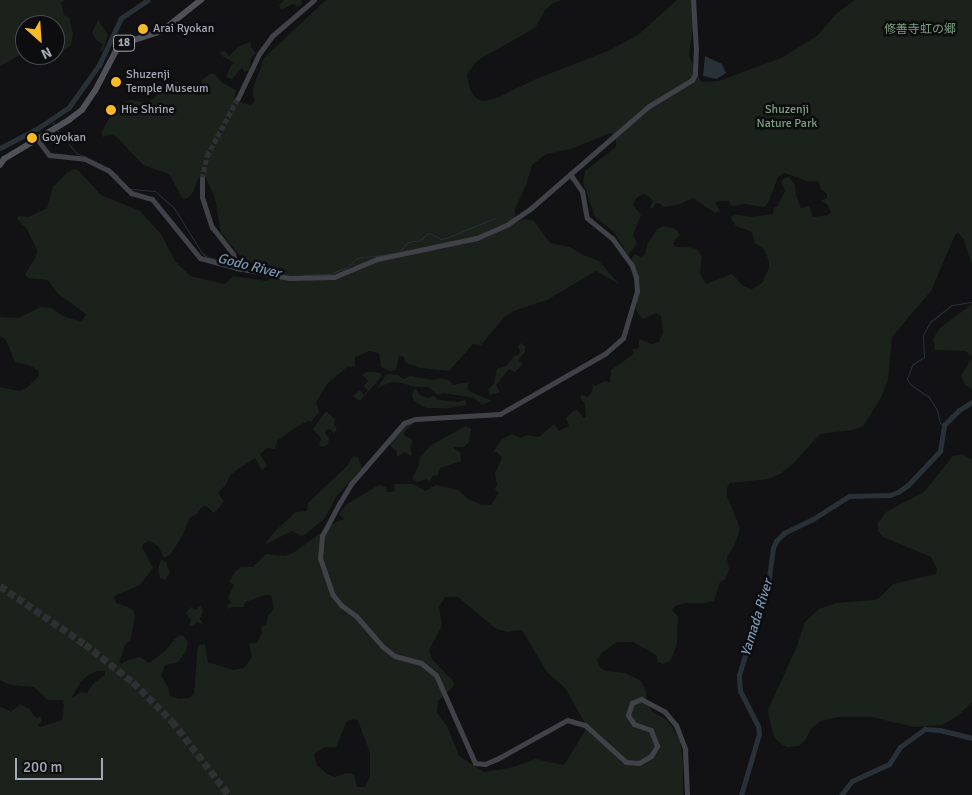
<!DOCTYPE html>
<html>
<head>
<meta charset="utf-8">
<style>
  body { margin:0 }
  #map { position:relative; width:972px; height:795px; overflow:hidden; background:#121214; font-family:Signika,"Noto Sans JP",sans-serif }
  div>[style] { position:absolute }
  .green>* { inset:0; background:#1a221b }
  .water>* { inset:0; background:#283038 }
  .stream>* { height:1px; margin:-0.5px; padding:0 0.5px; transform-origin:0.5px; border-radius:0.5px; background:#283038 }
  .river>* { height:5px; margin:-2.5px; padding:0 2.5px; transform-origin:2.5px; border-radius:2.5px; background:#283038 }
  .secondary-tunnel>* { height:5px; margin-top:-2.5px; transform-origin:0; background:repeating-linear-gradient(90deg,#2f3034 0 5px,transparent 0 7.5px) }
  .highway-tunnel>* { height:7px; margin-top:-3.5px; transform-origin:0; background:repeating-linear-gradient(90deg,#2f3034 0 7px,transparent 0 10.5px) }
  .secondary>* { height:5px; margin:-2.5px; padding:0 2.5px; transform-origin:2.5px; border-radius:2.5px; background:#414249 }
  .primary>* { height:5.5px; margin:-2.75px; padding:0 2.75px; transform-origin:2.75px; border-radius:2.75px; background:#4f5058 }
  .dots>* { width:14px; height:14px; translate:-50% -50%; box-sizing:border-box; border:2px solid #0d0d0f; border-radius:50% }
  span { translate:-50% -50%; white-space:nowrap; text-align:center; line-height:1.15; -webkit-text-stroke:5px #0d0d0f; paint-order:stroke }
  .shield-label span { padding:1px 4px; background:#0d0d0f; border:1px solid; border-radius:4px; -webkit-text-stroke-width:0 }
  .shield-label { font-size:11px; color:#a3a8b5; font-weight:700 }
  .poi-label { font-size:12px; color:#a3a8b5 }
  .left { translate:0 -50%; text-align:left }
  .park-label { font-size:12px; color:#79a17d }
  .water-label { font-size:14px; color:#7894b2; font-style:italic }
  .north { position:absolute; left:15px; top:15px; width:50px; height:50px; box-sizing:border-box; background:#0d0d0f; border:1px solid #494b51; border-radius:50%; rotate:154deg; font-size:14px; font-weight:700; line-height:20px; text-align:center; color:#a3a8b5 }
  .north::after { content:''; display:block; margin:auto; width:18px; height:22px; background:#f8bb26; clip-path:polygon(50% 0,100% 100%,50% 72%,0 100%) }
  .scale { position:absolute; left:15px; top:758px; width:88px; height:22px; box-sizing:border-box; border:2px solid #a3a8b5; border-top:0; padding-left:6px; font-size:15px; line-height:18px; white-space:nowrap; color:#a3a8b5; -webkit-text-stroke:4px #0d0d0f; paint-order:stroke }
</style>
</head>
<body>
<div id="map">
  <div class="green">
    <div style="clip-path:polygon(evenodd,0 0,64px 0,61px 3px,64px 15px,69px 17px,73px 34px,71px 45px,59px 55px,39px 64px,33px 64px,30px 59px,20px 55px,0 66px,0 0,25px 25px,55px 25px,55px 55px,25px 55px,25px 25px)"></div>
    <div style="clip-path:polygon(284px 0,302px 0,302px 4px,297px 7px,293px 4px,281px 10px,279px 5px)"></div>
    <div style="clip-path:polygon(evenodd,326px 0,561px 0,552px 4px,545px 10px,535px 28px,478px 60px,467px 74px,470px 90px,477px 99px,484px 101px,499px 97px,536px 79px,608px 51px,638px 35px,677px 0,697px 0,689px 55px,701px 82px,719px 81px,781px 58px,817px 36px,837px 13px,855px 0,972px 0,972px 265px,964px 240px,958px 232px,955px 235px,931px 291px,892px 337px,888px 379px,881px 398px,863px 426px,852px 430px,820px 434px,793px 464px,780px 474px,768px 479px,730px 483px,727px 488px,727px 496px,740px 528px,735px 544px,727px 558px,729px 569px,725px 579px,720px 582px,714px 601px,704px 603px,685px 603px,675px 606px,672px 610px,678px 617px,677px 643px,671px 660px,664px 664px,658px 662px,656px 655px,633px 642px,617px 642px,602px 653px,597px 660px,599px 667px,606px 671px,625px 673px,641px 681px,646px 691px,647px 705px,655px 714px,664px 718px,671px 725px,680px 741px,683px 761px,683px 795px,0 795px,0 706px,11px 712px,20px 704px,29px 709px,36px 718px,41px 716px,42px 721px,38px 725px,41px 727px,62px 720px,64px 706px,63px 700px,48px 700px,34px 687px,10px 685px,0 680px,0 387px,19px 391px,25px 389px,39px 376px,38px 370px,28px 365px,15px 362px,6px 340px,0 335px,0 317px,18px 318px,41px 307px,51px 308px,63px 316px,81px 322px,86px 314px,57px 293px,48px 280px,28px 278px,25px 275px,36px 256px,37px 250px,27px 229px,17px 219px,18px 216px,29px 217px,47px 208px,53px 187px,67px 173px,73px 169px,78px 170px,101px 195px,140px 211px,161px 234px,175px 261px,190px 276px,225px 284px,233px 276px,267px 281px,273px 276px,270px 270px,244px 260px,221px 233px,215px 198px,206px 178px,199px 177px,193px 192px,188px 198px,183px 199px,169px 174px,143px 165px,117px 137px,111px 134px,103px 137px,101px 133px,109px 118px,116px 114px,117px 105px,131px 100px,146px 103px,153px 99px,165px 84px,176px 81px,197px 91px,201px 88px,202px 80px,210px 74px,215px 74px,221px 82px,236px 90px,234px 100px,251px 105px,254px 102px,253px 88px,264px 58px,326px 0,610px 133px,616px 137px,616px 147px,585px 171px,583px 182px,595px 217px,614px 232px,628px 255px,637px 244px,633px 235px,641px 215px,633px 205px,636px 198px,643px 194px,649px 196px,653px 202px,650px 207px,653px 209px,655px 204px,659px 203px,664px 207px,678px 205px,693px 198px,715px 213px,720px 211px,715px 203px,720px 201px,729px 201px,731px 206px,745px 204px,764px 207px,768px 203px,778px 177px,784px 173px,810px 182px,818px 181px,821px 189px,827px 194px,827px 198px,820px 201px,827px 204px,831px 212px,828px 215px,813px 217px,809px 206px,801px 208px,796px 196px,795px 185px,789px 177px,783px 179px,781px 182px,785px 191px,777px 207px,774px 207px,773px 214px,749px 217px,735px 214px,730px 217px,736px 226px,752px 232px,755px 243px,764px 249px,769px 261px,769px 268px,762px 283px,752px 289px,743px 286px,732px 274px,706px 284px,700px 273px,702px 257px,697px 249px,688px 247px,675px 247px,673px 243px,680px 234px,674px 228px,664px 226px,657px 229px,647px 245px,645px 255px,640px 257px,635px 254px,631px 259px,640px 282px,636px 308px,638px 314px,643px 319px,656px 313px,661px 316px,663px 332px,659px 342px,652px 344px,639px 339px,639px 348px,632px 349px,634px 354px,611px 370px,610px 382px,605px 381px,595px 386px,592px 384px,593px 388px,590px 395px,587px 397px,582px 395px,580px 398px,585px 404px,586px 418px,584px 418px,577px 410px,573px 411px,566px 418px,569px 426px,559px 431px,554px 424px,539px 437px,527px 435px,521px 438px,512px 434px,501px 440px,493px 452px,497px 452px,502px 458px,495px 473px,497px 485px,495px 489px,499px 493px,491px 505px,482px 505px,468px 499px,458px 490px,436px 485px,425px 491px,413px 484px,394px 484px,395px 490px,392px 492px,387px 492px,386px 487px,379px 485px,347px 504px,339px 514px,344px 519px,334px 523px,296px 551px,286px 556px,266px 554px,253px 567px,241px 567px,235px 572px,229px 582px,234px 585px,228px 598px,232px 603px,227px 605px,228px 609px,232px 607px,244px 607px,245px 602px,265px 595px,271px 595px,274px 609px,268px 616px,266px 625px,261px 627px,262px 633px,257px 643px,249px 643px,252px 657px,244px 668px,233px 670px,208px 662px,205px 644px,198px 645px,194px 693px,189px 698px,179px 699px,170px 696px,168px 687px,161px 676px,165px 665px,178px 662px,186px 651px,188px 642px,184px 636px,180px 635px,175px 639px,165px 651px,149px 663px,140px 657px,128px 660px,122px 664px,119px 663px,125px 645px,131px 639px,135px 616px,133px 610px,128px 607px,116px 603px,114px 596px,140px 585px,153px 568px,142px 547px,143px 544px,149px 541px,158px 546px,164px 558px,170px 555px,181px 538px,190px 517px,197px 514px,202px 507px,206px 506px,214px 513px,224px 502px,218px 492px,225px 486px,231px 474px,255px 458px,262px 470px,267px 466px,260px 454px,267px 448px,275px 449px,277px 441px,296px 427px,308px 421px,311px 422px,319px 412px,316px 402px,327px 384px,347px 367px,355px 366px,355px 357px,369px 351px,379px 353px,381px 367px,390px 371px,396px 370px,399px 355px,404px 357px,406px 363px,421px 368px,449px 371px,473px 344px,481px 345px,504px 317px,514px 311px,547px 300px,596px 271px,619px 284px,599px 261px,581px 254px,570px 247px,550px 243px,534px 221px,525px 219px,517px 222px,515px 218px,515px 209px,526px 185px,532px 165px,546px 154px,571px 149px,610px 133px,326px 0,445px 597px,458px 597px,495px 628px,507px 632px,522px 630px,547px 672px,565px 688px,585px 723px,585px 731px,564px 765px,535px 759px,514px 767px,484px 772px,459px 756px,447px 726px,437px 713px,438px 701px,453px 687px,454px 682px,432px 659px,429px 650px,442px 626px,439px 607px,445px 597px,326px 0,97px 671px,105px 671px,105px 675px,94px 683px,87px 693px,81px 692px,71px 699px,80px 683px,88px 675px,97px 671px,326px 0,355px 719px,358px 721px,370px 752px,370px 777px,365px 787px,357px 787px,354px 774px,346px 773px,335px 777px,327px 774px,317px 765px,314px 754px,325px 747px,336px 747px,347px 721px,355px 719px)"></div>
    <div style="clip-path:polygon(98px 20px,108px 35px,103px 51px,100px 50px,103px 44px,96px 40px,92px 33px)"></div>
    <div style="clip-path:polygon(250px 42px,251px 47px,256px 53px,251px 58px,249px 71px,244px 72px,242px 68px,232px 79px,226px 77px,231px 65px,235px 63px,222px 56px,220px 52px,225px 51px,229px 56px,239px 46px)"></div>
    <div style="clip-path:polygon(972px 304px,972px 357px,966px 351px,935px 350px,933px 339px,940px 328px)"></div>
    <div style="clip-path:polygon(521px 343px,525px 346px,525px 352px,518px 360px,523px 364px,515px 372px,509px 369px,496px 385px,500px 392px,490px 395px,488px 390px,494px 383px,497px 369px,506px 366px,514px 356px,518px 355px,520px 352px,518px 346px)"></div>
    <div style="clip-path:polygon(972px 358px,972px 389px,971px 389px,965px 385px,961px 376px)"></div>
    <div style="clip-path:polygon(374px 372px,380px 373px,382px 376px,360px 401px,353px 396px,360px 390px,364px 395px,368px 390px,363px 386px,368px 382px,367px 379px,362px 375px,366px 372px)"></div>
    <div style="clip-path:polygon(389px 374px,398px 375px,404px 379px,410px 376px,434px 380px,441px 378px,450px 381px,453px 385px,469px 382px,467px 389px,469px 391px,492px 401px,482px 405px,474px 398px,443px 393px,438px 395px,428px 387px,415px 387px,402px 383px,391px 382px,377px 388px,386px 375px)"></div>
    <div style="clip-path:polygon(415px 388px,421px 396px,429px 398px,433px 395px,438px 400px,458px 402px,464px 400px,466px 400px,466px 405px,448px 408px,426px 408px,414px 401px,412px 395px)"></div>
    <div style="clip-path:polygon(326px 411px,335px 419px,334px 425px,337px 429px,334px 433px,330px 429px,326px 430px,325px 433px,329px 438px,328px 444px,322px 447px,319px 446px,321px 438px,313px 429px)"></div>
    <div style="clip-path:polygon(413px 422px,413px 424px,405px 431px,404px 435px,413px 440px,410px 447px,412px 455px,410px 456px,405px 452px,397px 457px,397px 452px,390px 445px,391px 442px,400px 428px)"></div>
    <div style="clip-path:polygon(466px 426px,471px 429px,469px 442px,464px 447px,454px 447px,454px 449px,460px 452px,461px 461px,440px 468px,437px 476px,433px 475px,430px 481px,426px 479px,417px 482px,412px 479px,419px 465px,420px 457px,431px 445px)"></div>
    <div style="clip-path:polygon(962px 454px,972px 460px,972px 702px,959px 715px,942px 725px,914px 727px,872px 717px,837px 717px,820px 721px,811px 729px,805px 740px,799px 746px,787px 747px,780px 743px,775px 738px,771px 727px,768px 710px,797px 646px,805px 622px,819px 609px,836px 603px,874px 600px,879px 598px,893px 584px,936px 574px,937px 569px,931px 557px,883px 537px,878px 531px,878px 523px,886px 512px,924px 492px,953px 456px)"></div>
    <div style="clip-path:polygon(353px 456px,358px 457px,362px 468px,336px 497px,325px 518px,306px 534px,302px 536px,292px 531px,264px 545px,276px 530px,296px 512px,307px 511px,308px 503px,347px 466px)"></div>
    <div style="clip-path:polygon(161px 559px,166px 562px,170px 573px,165px 580px,160px 578px,158px 569px)"></div>
    <div style="clip-path:polygon(201px 605px,203px 611px,200px 619px,203px 624px,197px 622px,192px 627px,189px 625px,191px 620px,186px 613px,191px 607px,196px 610px)"></div>
  </div>
  <div class="water">
    <div style="clip-path:polygon(705px 56px,722px 64px,726px 73px,717px 79px,703px 76px)"></div>
  </div>
  <div class="stream">
    <div style="left:50px;top:118px;width:9px;rotate:58deg"></div>
    <div style="left:57px;top:130px;width:30px;rotate:50deg"></div>
    <div style="left:76px;top:153px;width:9px;rotate:21deg"></div>
    <div style="left:110px;top:169px;width:11px;rotate:41deg"></div>
    <div style="left:131px;top:189px;width:24px;rotate:5deg"></div>
    <div style="left:155px;top:191px;width:25px;rotate:42deg"></div>
    <div style="left:174px;top:208px;width:53px;rotate:58.1deg"></div>
    <div style="left:202px;top:253px;width:6px;rotate:39deg"></div>
    <div style="left:207px;top:257px;width:27px;rotate:13deg"></div>
    <div style="left:399px;top:252px;width:13px;rotate:-48deg"></div>
    <div style="left:408px;top:242px;width:12px;rotate:-9deg"></div>
    <div style="left:420px;top:240px;width:9px;rotate:-41deg"></div>
    <div style="left:427px;top:234px;width:3px;rotate:-18deg"></div>
    <div style="left:430px;top:233px;width:13px;rotate:29deg"></div>
    <div style="left:441px;top:239px;width:5px;rotate:-11deg"></div>
    <div style="left:446px;top:238px;width:53px;rotate:-22.2deg"></div>
    <div style="left:239px;top:264px;width:46px;rotate:12.5deg"></div>
    <div style="left:303px;top:275px;width:27px;rotate:-2deg"></div>
    <div style="left:330px;top:274px;width:18px;rotate:-22deg"></div>
    <div style="left:347px;top:267px;width:13px;rotate:-42deg"></div>
    <div style="left:357px;top:258px;width:38px;rotate:-7deg"></div>
    <div style="left:944px;top:425px;width:4px;rotate:-153deg"></div>
    <div style="left:940px;top:423px;width:13px;rotate:-103deg"></div>
    <div style="left:937px;top:410px;width:15px;rotate:-122deg"></div>
    <div style="left:929px;top:397px;width:23px;rotate:-146deg"></div>
    <div style="left:910px;top:384px;width:6px;rotate:-121deg"></div>
    <div style="left:907px;top:379px;width:15px;rotate:-70deg"></div>
    <div style="left:912px;top:365px;width:14px;rotate:-34deg"></div>
    <div style="left:924px;top:357px;width:22px;rotate:-93deg"></div>
    <div style="left:923px;top:335px;width:15px;rotate:-62deg"></div>
    <div style="left:930px;top:322px;width:28px;rotate:-38deg"></div>
    <div style="left:952px;top:305px;width:20px;rotate:-9deg"></div>
  </div>
  <div class="river">
    <div style="left:0;top:148px;width:43px;rotate:-27.8deg"></div>
    <div style="left:38px;top:128px;width:37px;rotate:-34deg"></div>
    <div style="left:69px;top:107px;width:52px;rotate:-54.5deg"></div>
    <div style="left:99px;top:65px;width:52px;rotate:-64.9deg"></div>
    <div style="left:121px;top:18px;width:32px;rotate:-34deg"></div>
    <div style="left:741px;top:795px;width:64px;rotate:-73.6deg"></div>
    <div style="left:759px;top:734px;width:8px;rotate:-97deg"></div>
    <div style="left:758px;top:726px;width:39px;rotate:-117deg"></div>
    <div style="left:740px;top:691px;width:16px;rotate:-94deg"></div>
    <div style="left:739px;top:675px;width:54px;rotate:-72.9deg"></div>
    <div style="left:755px;top:623px;width:33px;rotate:-69deg"></div>
    <div style="left:767px;top:592px;width:44px;rotate:-82.2deg"></div>
    <div style="left:773px;top:548px;width:8px;rotate:-67deg"></div>
    <div style="left:776px;top:541px;width:11px;rotate:-45deg"></div>
    <div style="left:784px;top:533px;width:32px;rotate:-26deg"></div>
    <div style="left:813px;top:519px;width:43px;rotate:-32.6deg"></div>
    <div style="left:849px;top:496px;width:41px;rotate:-1.4deg"></div>
    <div style="left:890px;top:495px;width:9px;rotate:-21deg"></div>
    <div style="left:898px;top:492px;width:12px;rotate:-35deg"></div>
    <div style="left:908px;top:485px;width:47px;rotate:-46.7deg"></div>
    <div style="left:940px;top:451px;width:26px;rotate:-81deg"></div>
    <div style="left:944px;top:425px;width:21px;rotate:-45deg"></div>
    <div style="left:959px;top:410px;width:15px;rotate:-32deg"></div>
    <div style="left:841px;top:795px;width:18px;rotate:-52deg"></div>
    <div style="left:852px;top:781px;width:41px;rotate:-24.7deg"></div>
    <div style="left:889px;top:764px;width:20px;rotate:-57deg"></div>
    <div style="left:900px;top:747px;width:31px;rotate:-36deg"></div>
    <div style="left:925px;top:729px;width:15px;rotate:4deg"></div>
    <div style="left:940px;top:730px;width:33px;rotate:14deg"></div>
  </div>
  <div class="secondary-tunnel">
    <div style="left:202px;top:179px;width:24px;rotate:-78deg"></div>
    <div style="left:207px;top:156px;width:66px;rotate:-61.9deg"></div>
  </div>
  <div class="highway-tunnel">
    <div style="left:0;top:586px;width:103px;rotate:34.3deg"></div>
    <div style="left:85px;top:644px;width:61px;rotate:38.4deg"></div>
    <div style="left:133px;top:682px;width:55px;rotate:45deg"></div>
    <div style="left:172px;top:721px;width:93px;rotate:52.4deg"></div>
  </div>
  <div class="secondary">
    <div style="left:238px;top:98px;width:49px;rotate:-64.5deg"></div>
    <div style="left:259px;top:54px;width:22px;rotate:-54deg"></div>
    <div style="left:272px;top:36px;width:55px;rotate:-40.6deg"></div>
    <div style="left:37px;top:139px;width:20px;rotate:53deg"></div>
    <div style="left:49px;top:155px;width:36px;rotate:6deg"></div>
    <div style="left:85px;top:159px;width:25px;rotate:26deg"></div>
    <div style="left:108px;top:170px;width:33px;rotate:45deg"></div>
    <div style="left:131px;top:193px;width:22px;rotate:16deg"></div>
    <div style="left:152px;top:199px;width:76px;rotate:50.9deg"></div>
    <div style="left:200px;top:258px;width:38px;rotate:15deg"></div>
    <div style="left:237px;top:268px;width:53px;rotate:10.9deg"></div>
    <div style="left:289px;top:278px;width:45px;rotate:-1.3deg"></div>
    <div style="left:334px;top:277px;width:47px;rotate:-22.7deg"></div>
    <div style="left:377px;top:259px;width:102px;rotate:-11.9deg"></div>
    <div style="left:477px;top:238px;width:34px;rotate:-24deg"></div>
    <div style="left:508px;top:224px;width:27px;rotate:-34deg"></div>
    <div style="left:530px;top:209px;width:157px;rotate:-40.9deg"></div>
    <div style="left:649px;top:106px;width:50px;rotate:-31.2deg"></div>
    <div style="left:692px;top:80px;width:7px;rotate:-63deg"></div>
    <div style="left:695px;top:74px;width:24px;rotate:-88deg"></div>
    <div style="left:696px;top:50px;width:50px;rotate:-93.4deg"></div>
    <div style="left:570px;top:174px;width:21px;rotate:55deg"></div>
    <div style="left:582px;top:191px;width:27px;rotate:80deg"></div>
    <div style="left:587px;top:218px;width:32px;rotate:39deg"></div>
    <div style="left:612px;top:238px;width:34px;rotate:54deg"></div>
    <div style="left:632px;top:266px;width:12px;rotate:70deg"></div>
    <div style="left:636px;top:277px;width:14px;rotate:86deg"></div>
    <div style="left:637px;top:291px;width:49px;rotate:106.6deg"></div>
    <div style="left:623px;top:338px;width:23px;rotate:139deg"></div>
    <div style="left:606px;top:353px;width:122px;rotate:150.1deg"></div>
    <div style="left:500px;top:414px;width:85px;rotate:176.6deg"></div>
    <div style="left:415px;top:419px;width:12px;rotate:160deg"></div>
    <div style="left:404px;top:423px;width:81px;rotate:131deg"></div>
    <div style="left:351px;top:484px;width:21px;rotate:121deg"></div>
    <div style="left:340px;top:502px;width:38px;rotate:118deg"></div>
    <div style="left:322px;top:536px;width:22px;rotate:95deg"></div>
    <div style="left:320px;top:558px;width:39px;rotate:71deg"></div>
    <div style="left:333px;top:595px;width:13px;rotate:51deg"></div>
    <div style="left:341px;top:605px;width:19px;rotate:36deg"></div>
    <div style="left:356px;top:616px;width:40px;rotate:49deg"></div>
    <div style="left:382px;top:646px;width:16px;rotate:38deg"></div>
    <div style="left:395px;top:656px;width:27px;rotate:15deg"></div>
    <div style="left:421px;top:663px;width:19px;rotate:39deg"></div>
    <div style="left:436px;top:675px;width:96px;rotate:66.1deg"></div>
    <div style="left:475px;top:763px;width:10px;rotate:6deg"></div>
    <div style="left:485px;top:764px;width:13px;rotate:-23deg"></div>
    <div style="left:497px;top:759px;width:80px;rotate:-29.1deg"></div>
    <div style="left:567px;top:720px;width:19px;rotate:16deg"></div>
    <div style="left:585px;top:725px;width:55px;rotate:42.1deg"></div>
    <div style="left:626px;top:762px;width:13px;rotate:4deg"></div>
    <div style="left:639px;top:763px;width:14px;rotate:-30deg"></div>
    <div style="left:651px;top:756px;width:12px;rotate:-59deg"></div>
    <div style="left:657px;top:746px;width:17px;rotate:-111deg"></div>
    <div style="left:651px;top:730px;width:18px;rotate:-161deg"></div>
    <div style="left:634px;top:724px;width:11px;rotate:-124deg"></div>
    <div style="left:628px;top:715px;width:13px;rotate:-72deg"></div>
    <div style="left:632px;top:703px;width:10px;rotate:-24deg"></div>
    <div style="left:641px;top:699px;width:27px;rotate:28deg"></div>
    <div style="left:665px;top:712px;width:17px;rotate:50deg"></div>
    <div style="left:676px;top:725px;width:26px;rotate:69deg"></div>
    <div style="left:685px;top:749px;width:46px;rotate:87.5deg"></div>
    <div style="left:202px;top:179px;width:18px;rotate:90deg"></div>
    <div style="left:202px;top:197px;width:32px;rotate:72deg"></div>
    <div style="left:212px;top:227px;width:34px;rotate:52deg"></div>
    <div style="left:233px;top:254px;width:15px;rotate:74deg"></div>
  </div>
  <div class="primary">
    <div style="left:0;top:165px;width:7px;rotate:-56deg"></div>
    <div style="left:4px;top:159px;width:76px;rotate:-31deg"></div>
    <div style="left:69px;top:120px;width:16px;rotate:-38deg"></div>
    <div style="left:82px;top:110px;width:23px;rotate:-56deg"></div>
    <div style="left:95px;top:91px;width:52px;rotate:-62.4deg"></div>
    <div style="left:119px;top:45px;width:45px;rotate:-18deg"></div>
    <div style="left:162px;top:31px;width:50px;rotate:-38.5deg"></div>
  </div>
  <div class="dots">
    <div style="left:143px;top:29px;background:#f8bb26"></div>
    <div style="left:116px;top:82px;background:#f8bb26"></div>
    <div style="left:111px;top:110px;background:#f8bb26"></div>
    <div style="left:32px;top:138px;background:#f8bb26"></div>
  </div>
  <div class="shield-label">
    <span style="left:124px;top:43px">18</span>
  </div>
  <div class="poi-label">
    <span class="left" style="left:153px;top:29px">Arai Ryokan</span>
    <span class="left" style="left:126px;top:82px">Shuzenji<br>Temple Museum</span>
    <span class="left" style="left:121px;top:110px">Hie Shrine</span>
    <span class="left" style="left:42px;top:138px">Goyokan</span>
  </div>
  <div class="park-label">
    <span style="left:920px;top:30px">修善寺虹の郷</span>
    <span style="left:787px;top:117px">Shuzenji<br>Nature Park</span>
  </div>
  <div class="water-label">
    <span style="left:249px;top:266px;rotate:14deg">Godo River</span>
    <span style="left:757px;top:618px;rotate:-73deg">Yamada River</span>
  </div>
  <div class="north">N</div>
  <div class="scale">200 m</div>
</div>
</body>
</html>
